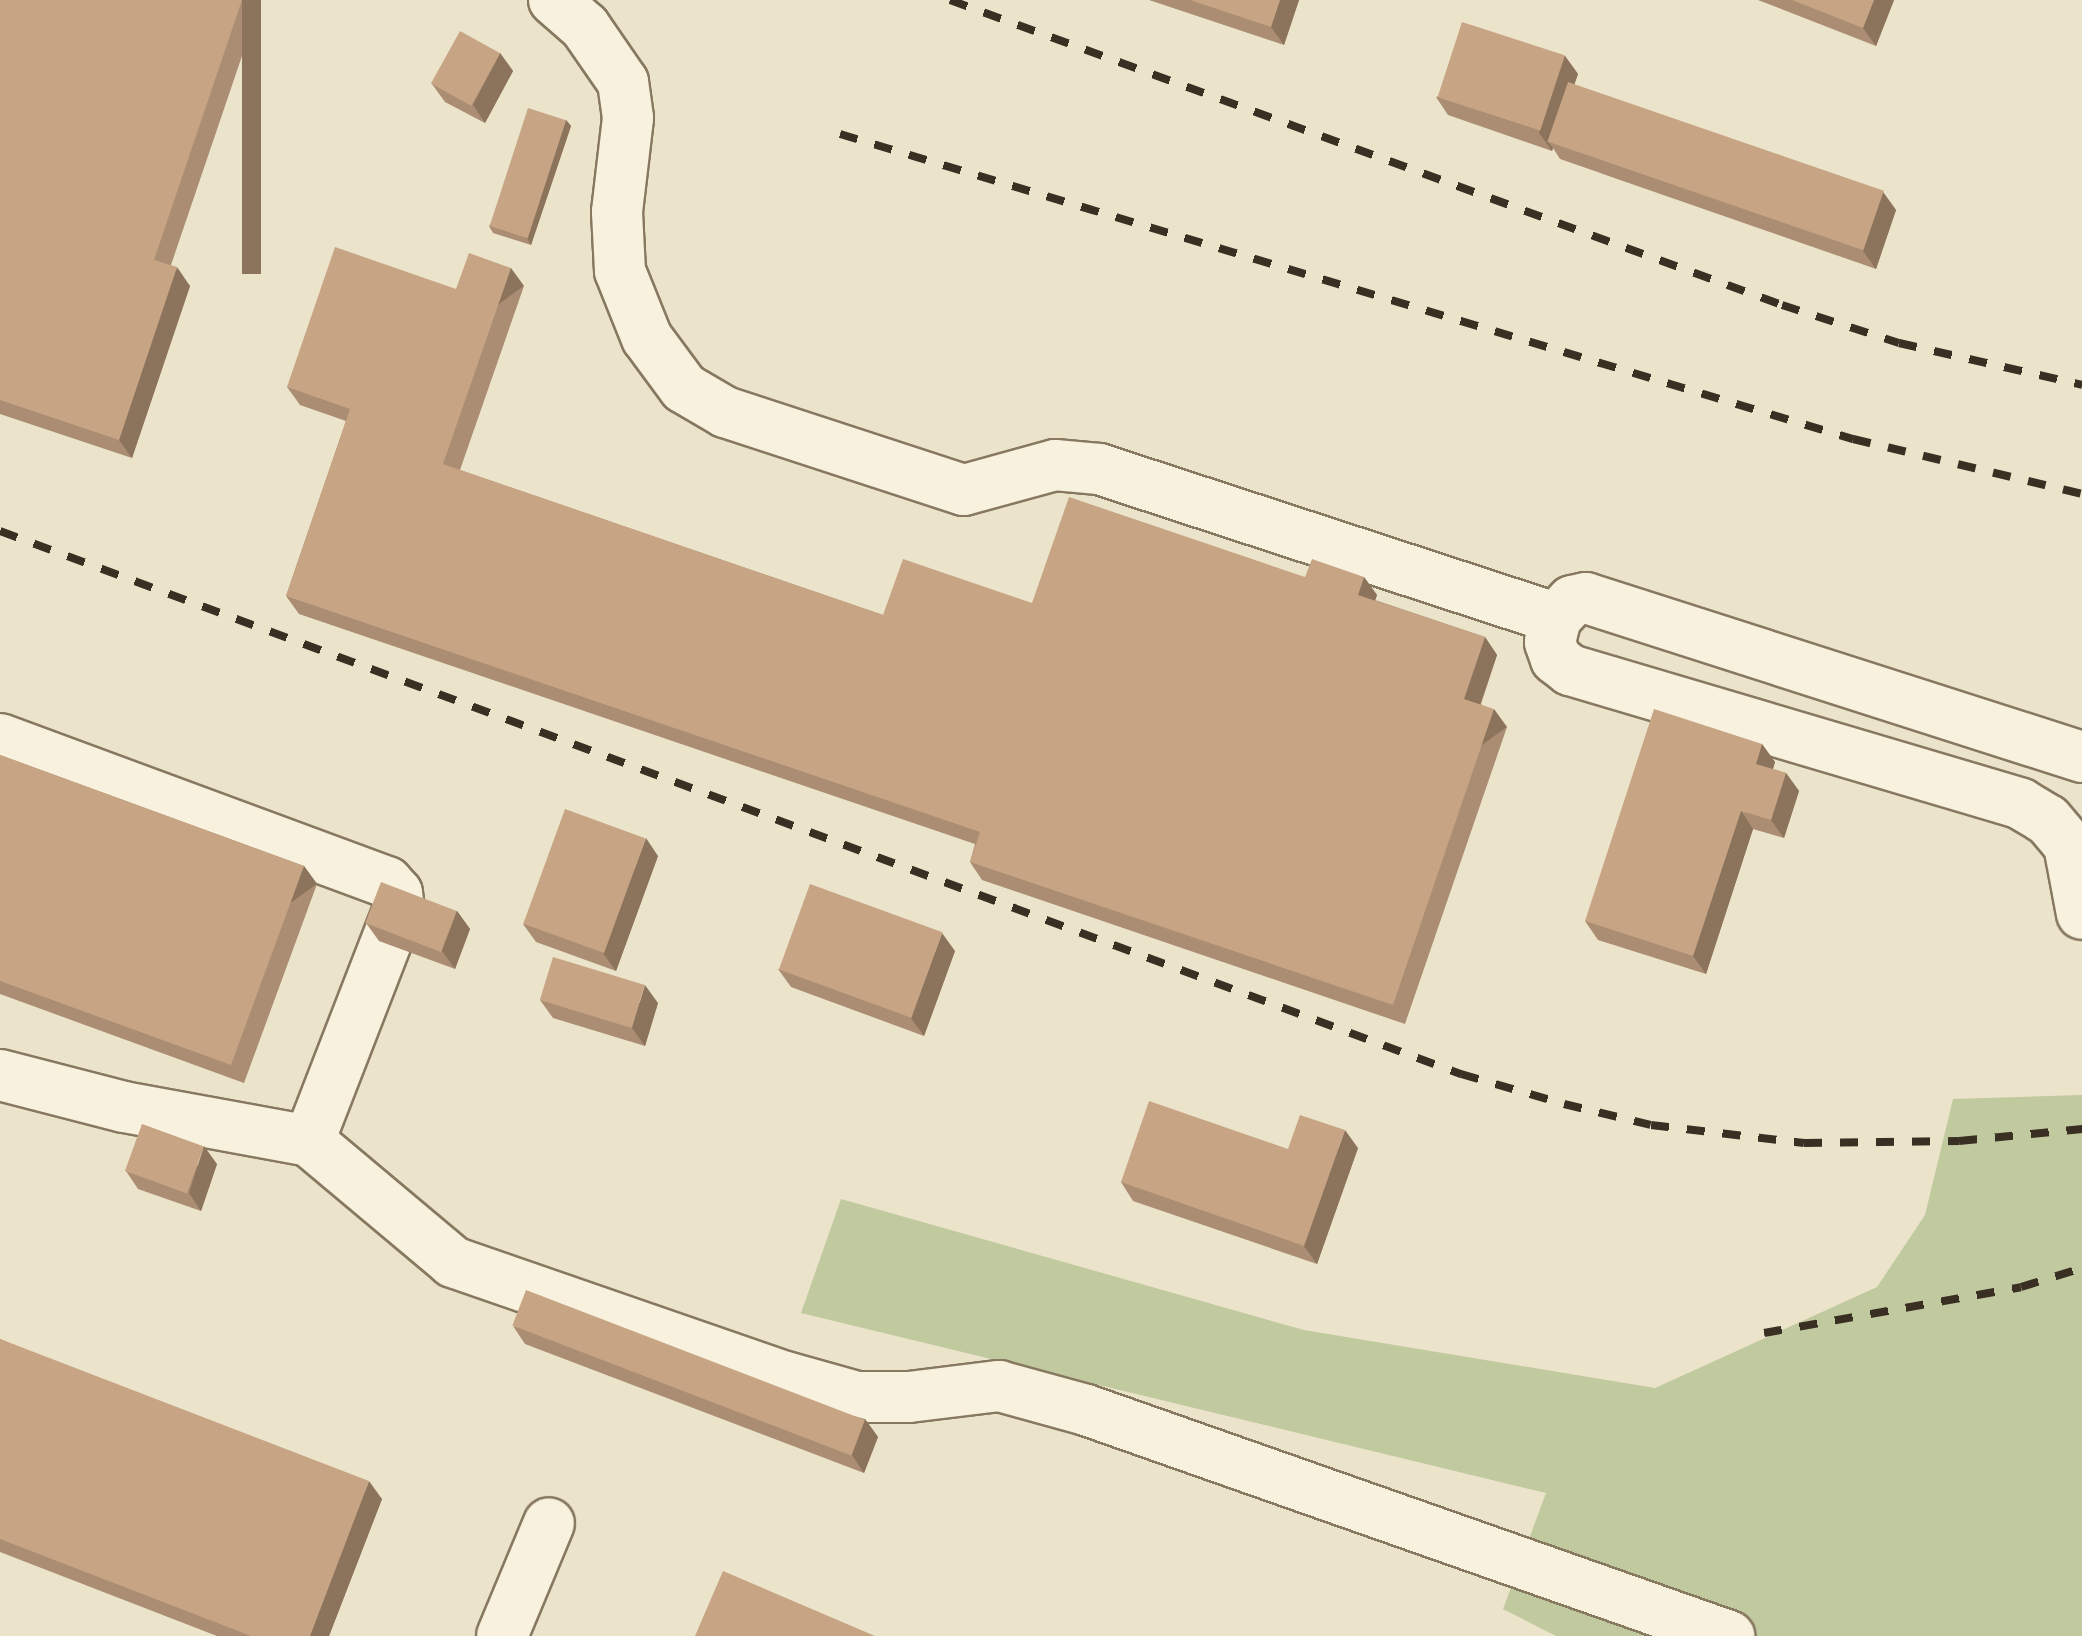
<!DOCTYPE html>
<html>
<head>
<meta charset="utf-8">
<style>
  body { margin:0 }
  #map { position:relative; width:2082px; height:1636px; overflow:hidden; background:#ebe4cb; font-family:Merriweather,serif }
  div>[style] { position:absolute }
  .green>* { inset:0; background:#c1c99f }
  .roads { filter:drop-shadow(2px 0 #877860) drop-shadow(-2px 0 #877860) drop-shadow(0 2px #877860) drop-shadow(0 -2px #877860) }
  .minor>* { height:50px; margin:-25px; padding:0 25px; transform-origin:25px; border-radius:25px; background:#f7f1de }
  .rail>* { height:8px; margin-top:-4px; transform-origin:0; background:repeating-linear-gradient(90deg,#392f22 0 18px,transparent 0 36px) }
  .wall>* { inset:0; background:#aa8d72 }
  .shaded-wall>* { inset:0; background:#8b735c; transform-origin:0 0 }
  .building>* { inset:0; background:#c6a484; transform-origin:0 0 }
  span { translate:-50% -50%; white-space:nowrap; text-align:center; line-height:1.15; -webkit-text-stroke:8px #f3eeda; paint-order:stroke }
</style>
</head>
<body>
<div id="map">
  <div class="green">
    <div style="clip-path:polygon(2082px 1095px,2082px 1636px,1556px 1636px,1503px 1609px,1546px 1493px,801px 1313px,841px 1199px,1304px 1330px,1655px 1388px,1877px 1287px,1925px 1215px,1953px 1099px)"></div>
  </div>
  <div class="roads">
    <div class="minor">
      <div style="left:554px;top:0;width:41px;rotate:41.1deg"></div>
      <div style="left:585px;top:27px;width:67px;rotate:55.4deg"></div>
      <div style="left:623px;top:82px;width:36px;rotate:82deg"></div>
      <div style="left:628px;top:118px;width:95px;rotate:96.7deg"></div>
      <div style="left:617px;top:212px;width:59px;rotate:87.1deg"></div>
      <div style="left:620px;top:271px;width:72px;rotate:68.1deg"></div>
      <div style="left:647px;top:338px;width:62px;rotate:53.5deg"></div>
      <div style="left:684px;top:388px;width:48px;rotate:30.3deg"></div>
      <div style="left:725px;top:412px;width:251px;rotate:18.1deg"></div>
      <div style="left:964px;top:490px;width:94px;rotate:-15.4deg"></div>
      <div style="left:1055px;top:465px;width:44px;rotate:5.2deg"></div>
      <div style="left:1099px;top:469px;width:481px;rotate:18.1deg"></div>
      <div style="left:0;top:739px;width:413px;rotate:20.3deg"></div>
      <div style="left:387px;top:882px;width:15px;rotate:48deg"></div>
      <div style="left:397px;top:893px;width:16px;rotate:83deg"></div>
      <div style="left:399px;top:909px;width:249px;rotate:111.2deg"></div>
      <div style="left:2082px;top:757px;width:521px;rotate:-162.23deg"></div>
      <div style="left:1586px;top:598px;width:14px;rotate:168deg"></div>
      <div style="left:1572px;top:601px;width:23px;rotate:133deg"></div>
      <div style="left:1556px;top:618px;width:25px;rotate:104deg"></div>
      <div style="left:1550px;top:642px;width:18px;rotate:71deg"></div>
      <div style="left:1556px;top:659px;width:18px;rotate:38deg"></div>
      <div style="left:1570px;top:670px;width:470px;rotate:16.5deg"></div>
      <div style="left:2021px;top:804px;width:31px;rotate:31deg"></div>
      <div style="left:2048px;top:820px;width:33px;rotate:50deg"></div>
      <div style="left:2069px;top:845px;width:70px;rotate:79.3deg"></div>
      <div style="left:0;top:1075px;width:128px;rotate:14.5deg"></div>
      <div style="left:124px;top:1107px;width:188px;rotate:10.4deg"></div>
      <div style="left:309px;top:1141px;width:188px;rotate:40deg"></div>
      <div style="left:453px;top:1262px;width:352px;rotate:19.1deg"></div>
      <div style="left:786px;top:1377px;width:74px;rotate:15.7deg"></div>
      <div style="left:857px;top:1397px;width:52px"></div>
      <div style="left:909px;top:1397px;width:91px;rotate:-7deg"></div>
      <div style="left:999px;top:1386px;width:90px;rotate:15.4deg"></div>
      <div style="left:1086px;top:1410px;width:682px;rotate:19.37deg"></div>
      <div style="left:502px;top:1636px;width:122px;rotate:-67.4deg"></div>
    </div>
  </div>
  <div class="rail">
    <div style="left:950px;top:0;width:886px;rotate:20.13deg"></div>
    <div style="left:1782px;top:305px;width:123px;rotate:18deg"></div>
    <div style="left:1899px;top:343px;width:188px;rotate:12.9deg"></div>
    <div style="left:840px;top:134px;width:1058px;rotate:16.76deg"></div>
    <div style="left:1853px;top:439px;width:236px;rotate:13.5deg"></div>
    <div style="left:0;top:531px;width:1559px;rotate:20.39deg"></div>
    <div style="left:1461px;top:1074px;width:107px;rotate:16.2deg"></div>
    <div style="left:1564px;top:1104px;width:89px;rotate:13.6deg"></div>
    <div style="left:1651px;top:1125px;width:154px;rotate:6.7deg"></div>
    <div style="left:1804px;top:1143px;width:155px;rotate:-0.7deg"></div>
    <div style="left:1959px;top:1141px;width:124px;rotate:-5.6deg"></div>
    <div style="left:1764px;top:1333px;width:261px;rotate:-10.1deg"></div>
    <div style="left:2021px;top:1287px;width:64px;rotate:-17.3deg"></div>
  </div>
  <div class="wall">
    <div style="clip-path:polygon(0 0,261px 0,171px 265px,190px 286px,132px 458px,0 414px)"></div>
    <div style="clip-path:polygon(1149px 0,1299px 0,1284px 45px)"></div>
    <div style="clip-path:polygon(1758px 0,1894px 0,1876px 46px)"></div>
    <div style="clip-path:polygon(500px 53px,513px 71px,485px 123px,445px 102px,432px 84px)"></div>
    <div style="clip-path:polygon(1565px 56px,1578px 74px,1574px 85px,1883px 192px,1896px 210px,1876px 269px,1560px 159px,1553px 148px,1552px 151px,1448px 115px,1436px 97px)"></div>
    <div style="clip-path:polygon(566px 120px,571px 126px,531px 245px,493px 233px,489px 226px)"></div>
    <div style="clip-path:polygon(524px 286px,460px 470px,883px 615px,1032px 603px,1305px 577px,1364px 577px,1377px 595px,1375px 600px,1485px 637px,1497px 655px,1481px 704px,1507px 727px,1405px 1024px,982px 880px,970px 862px,975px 844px,299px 614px,286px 596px,346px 421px,300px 405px,287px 387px,456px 289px)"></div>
    <div style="clip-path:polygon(1762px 744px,1775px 762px,1773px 769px,1786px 773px,1799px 791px,1784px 838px,1753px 829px,1706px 974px,1598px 940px,1585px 921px)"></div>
    <div style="clip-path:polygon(0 755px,304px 866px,317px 884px,244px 1083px,0 994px)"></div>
    <div style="clip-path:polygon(658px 856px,616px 971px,536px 942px,523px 924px)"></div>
    <div style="clip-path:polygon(457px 911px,470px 929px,455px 969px,379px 941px,366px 923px)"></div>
    <div style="clip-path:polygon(955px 951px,924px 1036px,791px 987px,778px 969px)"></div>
    <div style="clip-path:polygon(540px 1000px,658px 1003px,645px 1046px,553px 1018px)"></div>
    <div style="clip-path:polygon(1358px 1148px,1317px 1264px,1133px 1201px,1121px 1182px,1288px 1149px)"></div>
    <div style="clip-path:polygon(217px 1164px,201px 1211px,138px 1189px,126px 1171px)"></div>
    <div style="clip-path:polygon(513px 1326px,865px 1419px,878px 1437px,864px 1473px,525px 1344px)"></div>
    <div style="clip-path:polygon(0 1339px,382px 1499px,329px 1636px,217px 1636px,0 1552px)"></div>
  </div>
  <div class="shaded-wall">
    <div style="left:242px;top:0;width:19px;height:274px"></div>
    <div style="clip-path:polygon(1280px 0,1299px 0,1284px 45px,1271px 27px)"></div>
    <div style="clip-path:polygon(1874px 0,1894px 0,1876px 46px,1863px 28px)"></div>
    <div style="clip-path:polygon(500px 53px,513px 71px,485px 123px,473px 105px)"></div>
    <div style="clip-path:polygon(1565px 56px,1578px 74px,1554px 143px,1547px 141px,1553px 148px,1552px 151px,1539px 133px)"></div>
    <div style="clip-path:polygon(566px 120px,571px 126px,531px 245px,527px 238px)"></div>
    <div style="clip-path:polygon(1883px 192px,1896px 210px,1876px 269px,1863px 251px)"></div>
    <div style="clip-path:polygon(177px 267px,190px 286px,132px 458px,119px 440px)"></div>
    <div style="left:511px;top:268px;width:22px;height:207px;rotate:54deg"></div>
    <div style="clip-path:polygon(1364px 577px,1377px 595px,1371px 613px,1358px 595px)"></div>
    <div style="clip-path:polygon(1485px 637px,1497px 655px,1476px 717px,1464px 699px)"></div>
    <div style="left:1494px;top:709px;width:22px;height:313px;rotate:54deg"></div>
    <div style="clip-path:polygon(1762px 744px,1775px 762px,1769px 782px,1756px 764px)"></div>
    <div style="clip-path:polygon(1786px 773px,1799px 791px,1784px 838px,1771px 820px)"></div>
    <div style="clip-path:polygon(1741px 811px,1753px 829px,1706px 974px,1693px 956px)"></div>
    <div style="clip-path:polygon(646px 838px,658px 856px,616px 971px,603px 953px)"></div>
    <div style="left:304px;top:866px;width:22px;height:212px;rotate:54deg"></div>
    <div style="clip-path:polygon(457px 911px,470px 929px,455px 969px,442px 951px)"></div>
    <div style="clip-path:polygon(942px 933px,955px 951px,924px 1036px,911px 1018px)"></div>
    <div style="clip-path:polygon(645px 985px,658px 1003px,645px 1046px,632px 1028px)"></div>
    <div style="clip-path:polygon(1345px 1130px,1358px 1148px,1317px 1264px,1304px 1246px)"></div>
    <div style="clip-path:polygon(204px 1146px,217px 1164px,201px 1211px,189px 1193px)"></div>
    <div style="clip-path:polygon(865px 1419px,878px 1437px,864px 1473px,852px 1455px)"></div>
    <div style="clip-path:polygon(369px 1481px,382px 1499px,329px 1636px,310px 1636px)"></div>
  </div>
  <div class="building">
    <div style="clip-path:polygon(0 0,242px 0,154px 260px,177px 267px,119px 440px,0 400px)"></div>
    <div style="clip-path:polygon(1190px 0,1280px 0,1271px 27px)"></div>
    <div style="clip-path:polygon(1792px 0,1874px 0,1863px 28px)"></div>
    <div style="left:1462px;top:22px;width:108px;height:79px;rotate:18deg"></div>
    <div style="left:460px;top:31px;width:46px;height:60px;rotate:29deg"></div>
    <div style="left:1568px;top:82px;width:334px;height:63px;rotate:19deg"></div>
    <div style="left:528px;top:108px;width:40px;height:124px;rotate:18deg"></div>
    <div style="clip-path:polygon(335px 247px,456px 289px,469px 253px,511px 268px,443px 464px,883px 615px,903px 559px,1032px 603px,1069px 497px,1305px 577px,1312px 559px,1364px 577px,1358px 595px,1485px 637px,1464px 699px,1494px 709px,1393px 1005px,970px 862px,980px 832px,286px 596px,350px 409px,287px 387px)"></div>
    <div style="clip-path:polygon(1654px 709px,1762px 744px,1756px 764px,1786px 773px,1771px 820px,1741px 811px,1693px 956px,1585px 921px)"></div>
    <div style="clip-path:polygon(0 755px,304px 866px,231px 1065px,0 981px)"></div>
    <div style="left:565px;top:809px;width:86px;height:122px;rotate:20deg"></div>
    <div style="left:381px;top:882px;width:81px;height:44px;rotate:21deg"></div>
    <div style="left:810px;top:884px;width:141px;height:91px;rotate:20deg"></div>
    <div style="left:553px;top:957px;width:96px;height:45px;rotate:17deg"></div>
    <div style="clip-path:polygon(1149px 1101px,1288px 1149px,1300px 1115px,1345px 1130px,1304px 1246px,1121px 1182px)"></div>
    <div style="left:142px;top:1124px;width:66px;height:50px;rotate:20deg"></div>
    <div style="left:526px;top:1290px;width:363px;height:38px;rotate:21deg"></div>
    <div style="clip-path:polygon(0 1339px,369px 1481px,310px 1636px,251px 1636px,0 1539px)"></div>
    <div style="clip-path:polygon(723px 1571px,875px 1636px,695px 1636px)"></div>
  </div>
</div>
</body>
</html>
